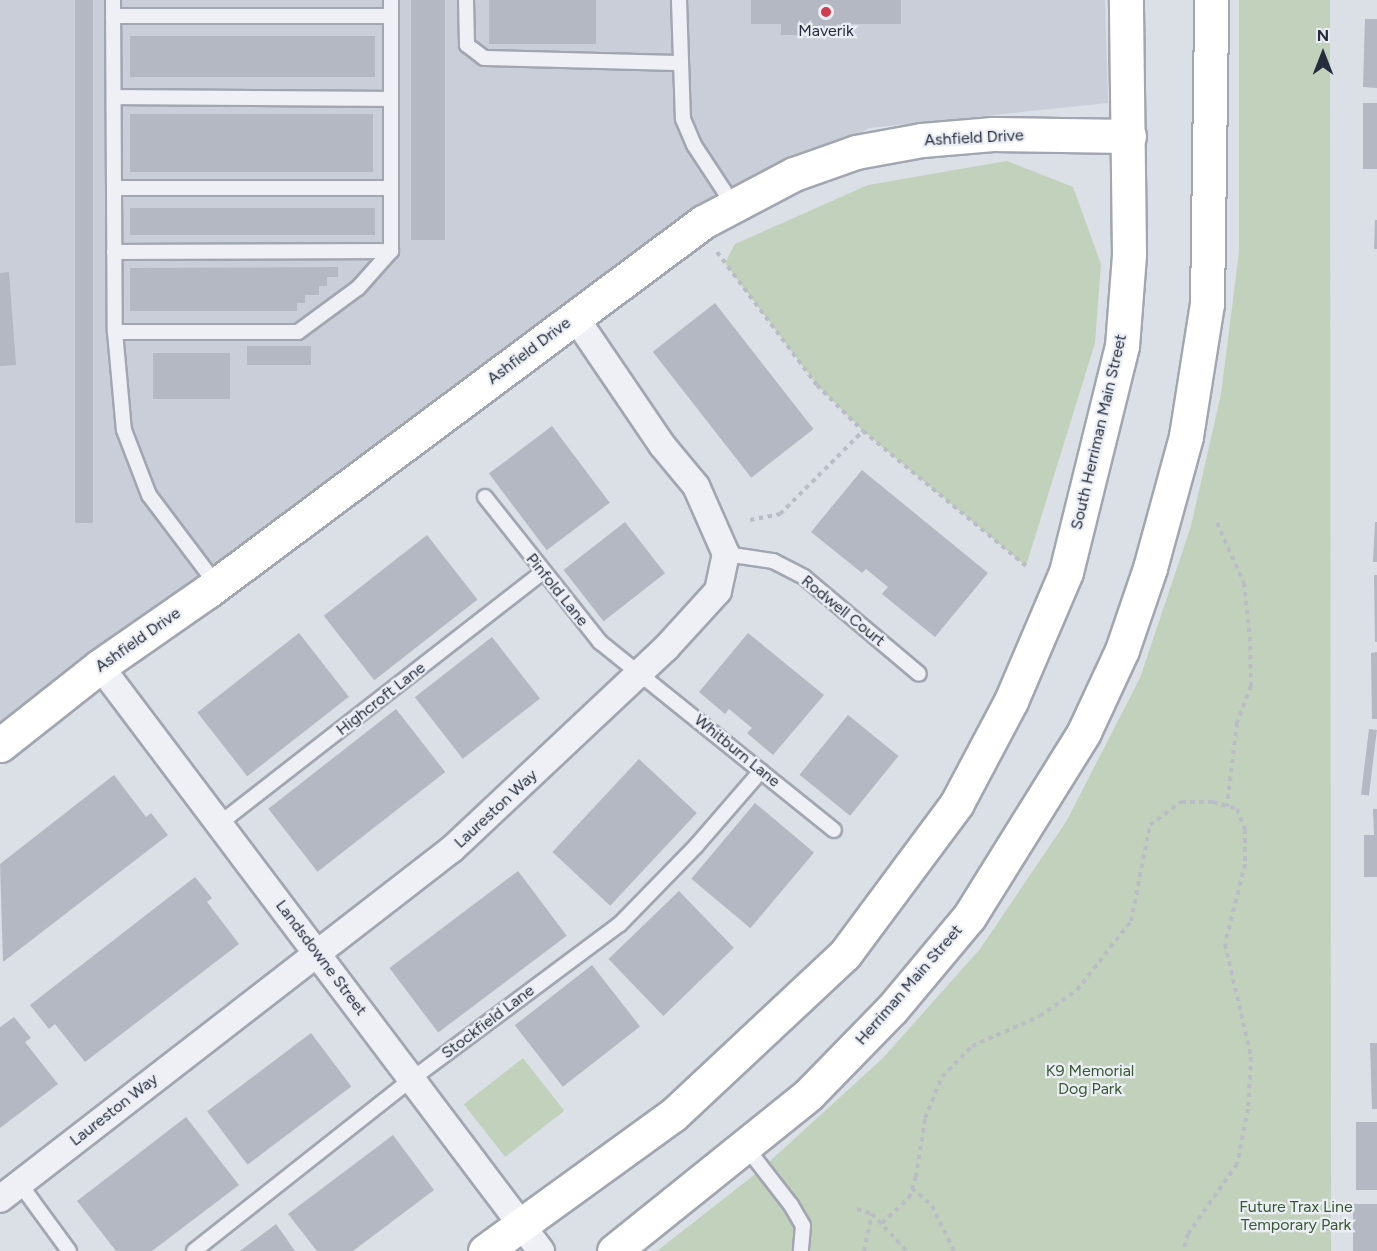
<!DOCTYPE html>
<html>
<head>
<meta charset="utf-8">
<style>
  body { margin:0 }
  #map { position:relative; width:1377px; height:1251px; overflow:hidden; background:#dbdfe6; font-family:Figtree,sans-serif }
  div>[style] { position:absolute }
  .built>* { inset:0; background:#c9ced8 }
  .green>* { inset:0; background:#c1d1bc; transform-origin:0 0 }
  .building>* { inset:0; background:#b3b8c3; transform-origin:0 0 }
  .path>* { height:4px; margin-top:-2px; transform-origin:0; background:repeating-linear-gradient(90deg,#babdc5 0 4.5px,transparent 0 9px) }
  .roads { filter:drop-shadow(2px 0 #a1a6b0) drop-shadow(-2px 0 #a1a6b0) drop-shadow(0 2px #a1a6b0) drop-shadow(0 -2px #a1a6b0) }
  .lane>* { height:14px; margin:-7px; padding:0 7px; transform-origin:7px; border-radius:7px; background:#eef0f5 }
  .street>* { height:26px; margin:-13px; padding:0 13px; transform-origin:13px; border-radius:13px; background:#eef0f5 }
  .secondary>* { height:33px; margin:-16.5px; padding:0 16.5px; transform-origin:16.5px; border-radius:16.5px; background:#fff }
  .dots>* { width:16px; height:16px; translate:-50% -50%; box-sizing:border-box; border:3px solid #ebeef4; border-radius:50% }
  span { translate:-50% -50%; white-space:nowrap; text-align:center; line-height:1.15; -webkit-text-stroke:4.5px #ebeef4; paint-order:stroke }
  .poi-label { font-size:16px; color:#252d3d }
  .street-label { font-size:16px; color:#252d3d }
  .park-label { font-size:16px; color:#385932 }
  .north { position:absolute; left:1293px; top:24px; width:60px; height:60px; -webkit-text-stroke:4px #ebeef4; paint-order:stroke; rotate:0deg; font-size:16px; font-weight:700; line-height:24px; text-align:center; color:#252d3d }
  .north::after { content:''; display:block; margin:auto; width:21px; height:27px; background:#252d3d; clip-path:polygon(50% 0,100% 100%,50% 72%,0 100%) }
</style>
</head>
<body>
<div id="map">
  <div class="built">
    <div style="clip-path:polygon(0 0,1105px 0,1108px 103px,869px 128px,703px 226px,0 744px)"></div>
  </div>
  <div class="green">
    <div style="clip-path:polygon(1239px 0,1330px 0,1331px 1251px,657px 1251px,758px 1172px,883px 1058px,980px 949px,1066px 822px,1140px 678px,1191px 526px,1221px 394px,1239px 252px)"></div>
    <div style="clip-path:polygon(1007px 161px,1073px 187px,1101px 264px,1095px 343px,1026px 566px,863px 431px,817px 385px,725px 263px,735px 244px,868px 185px)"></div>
    <div style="left:523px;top:1058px;width:67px;height:75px;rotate:52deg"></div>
  </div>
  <div class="building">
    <div style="left:75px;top:0;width:18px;height:523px"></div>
    <div style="left:411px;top:0;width:34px;height:240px"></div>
    <div style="left:489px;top:0;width:107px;height:44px"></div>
    <div style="clip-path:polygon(751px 0,901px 0,901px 24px,837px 24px,837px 35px,781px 35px,781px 24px,751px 24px)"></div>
    <div style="clip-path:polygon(1365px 19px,1377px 19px,1377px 88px,1363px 87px)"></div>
    <div style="left:130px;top:36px;width:245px;height:41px"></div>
    <div style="left:1363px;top:103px;width:14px;height:66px"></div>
    <div style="left:130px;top:114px;width:243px;height:58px"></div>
    <div style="left:375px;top:208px;width:27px;height:245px;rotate:90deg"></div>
    <div style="clip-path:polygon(1375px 220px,1377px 220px,1377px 249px,1374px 249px)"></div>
    <div style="clip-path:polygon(338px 267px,338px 277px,327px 277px,327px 286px,319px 286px,319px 295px,305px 295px,305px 303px,297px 303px,297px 311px,130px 311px,130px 268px)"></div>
    <div style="clip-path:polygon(9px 272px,16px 365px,0 366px,0 273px)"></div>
    <div style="left:715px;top:303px;width:160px;height:79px;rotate:52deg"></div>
    <div style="left:311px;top:346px;width:19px;height:64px;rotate:90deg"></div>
    <div style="left:153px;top:353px;width:77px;height:46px"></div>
    <div style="left:552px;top:426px;width:96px;height:79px;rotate:53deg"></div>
    <div style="clip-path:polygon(862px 470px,988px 573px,935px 637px,882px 594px,888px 587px,866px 569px,862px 573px,811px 532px)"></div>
    <div style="left:625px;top:522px;width:65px;height:78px;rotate:52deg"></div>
    <div style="clip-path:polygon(1375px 522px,1377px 522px,1377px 562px,1373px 562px)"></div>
    <div style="left:427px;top:535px;width:82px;height:131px;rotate:52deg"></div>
    <div style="clip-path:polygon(1374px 575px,1377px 575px,1377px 642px,1375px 642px)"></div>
    <div style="left:299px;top:633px;width:81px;height:129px;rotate:52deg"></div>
    <div style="clip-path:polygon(748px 633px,824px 695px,773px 755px,747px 733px,752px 728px,729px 709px,725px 714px,699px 692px)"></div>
    <div style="left:492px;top:637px;width:78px;height:98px;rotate:52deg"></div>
    <div style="clip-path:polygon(1377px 652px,1377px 719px,1372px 719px,1371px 653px)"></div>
    <div style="left:396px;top:709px;width:80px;height:162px;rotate:52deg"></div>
    <div style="left:848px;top:715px;width:65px;height:77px;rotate:39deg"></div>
    <div style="left:1369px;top:729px;width:8px;height:66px;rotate:7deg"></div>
    <div style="left:639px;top:759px;width:79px;height:127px;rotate:43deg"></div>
    <div style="clip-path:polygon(114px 775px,146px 817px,151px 813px,168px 835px,3px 962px,0 864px)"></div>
    <div style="left:755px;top:803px;width:77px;height:99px;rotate:40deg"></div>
    <div style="clip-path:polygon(1373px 809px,1377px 809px,1377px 877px,1364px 877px,1364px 835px,1374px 835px)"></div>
    <div style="left:518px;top:871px;width:81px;height:161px;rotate:53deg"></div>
    <div style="clip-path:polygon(195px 877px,212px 898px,207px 902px,239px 944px,85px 1062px,55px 1024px,49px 1029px,30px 1005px)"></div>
    <div style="left:679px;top:891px;width:79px;height:98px;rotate:46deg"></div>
    <div style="left:592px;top:965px;width:78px;height:98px;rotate:52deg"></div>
    <div style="clip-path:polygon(14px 1017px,31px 1038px,25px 1042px,58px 1084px,0 1128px,0 1027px)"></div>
    <div style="left:311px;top:1033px;width:67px;height:130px;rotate:53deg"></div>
    <div style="clip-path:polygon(1370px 1043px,1377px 1043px,1377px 1109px,1372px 1109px)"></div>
    <div style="clip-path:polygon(186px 1117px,239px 1185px,152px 1251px,116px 1251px,77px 1201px)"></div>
    <div style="left:1356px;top:1122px;width:21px;height:68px"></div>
    <div style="clip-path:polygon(393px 1135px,434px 1190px,353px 1251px,317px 1251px,288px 1214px)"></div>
    <div style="left:1377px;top:1204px;width:47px;height:24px;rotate:90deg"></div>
    <div style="clip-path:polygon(276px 1224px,295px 1251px,240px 1251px)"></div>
  </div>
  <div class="path">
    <div style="left:717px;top:252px;width:166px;rotate:53.1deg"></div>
    <div style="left:817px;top:385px;width:65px;rotate:45deg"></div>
    <div style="left:863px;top:431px;width:212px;rotate:39.6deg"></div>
    <div style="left:750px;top:520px;width:31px;rotate:-11deg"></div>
    <div style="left:780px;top:514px;width:117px;rotate:-45deg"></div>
    <div style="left:1217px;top:523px;width:66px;rotate:65.8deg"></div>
    <div style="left:1244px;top:583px;width:54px;rotate:83.7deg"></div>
    <div style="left:1250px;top:637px;width:49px;rotate:88.8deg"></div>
    <div style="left:1251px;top:686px;width:40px;rotate:111deg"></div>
    <div style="left:1237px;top:723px;width:84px;rotate:96.9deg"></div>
    <div style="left:912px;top:1188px;width:27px;rotate:42deg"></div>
    <div style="left:932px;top:1206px;width:50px;rotate:63.9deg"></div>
    <div style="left:857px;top:1209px;width:16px;rotate:18deg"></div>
    <div style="left:872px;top:1214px;width:51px;rotate:46.6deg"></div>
    <div style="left:882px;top:1223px;width:37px;rotate:-43deg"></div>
    <div style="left:909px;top:1198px;width:22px;rotate:-72deg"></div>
    <div style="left:916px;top:1177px;width:60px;rotate:-81.3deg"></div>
    <div style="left:925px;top:1118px;width:44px;rotate:-67.5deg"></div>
    <div style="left:942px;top:1077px;width:43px;rotate:-45.9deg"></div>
    <div style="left:972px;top:1046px;width:74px;rotate:-23.8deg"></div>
    <div style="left:1040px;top:1016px;width:45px;rotate:-35.1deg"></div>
    <div style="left:1077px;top:990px;width:88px;rotate:-52deg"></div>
    <div style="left:1131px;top:921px;width:98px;rotate:-78.8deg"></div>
    <div style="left:1150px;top:825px;width:39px;rotate:-37deg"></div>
    <div style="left:1181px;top:802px;width:32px"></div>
    <div style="left:1213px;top:802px;width:25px;rotate:16deg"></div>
    <div style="left:1237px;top:809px;width:22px;rotate:68deg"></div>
    <div style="left:1245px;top:829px;width:35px;rotate:90deg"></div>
    <div style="left:1245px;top:864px;width:82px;rotate:104deg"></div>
    <div style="left:1225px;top:944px;width:116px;rotate:77deg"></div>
    <div style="left:1251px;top:1057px;width:52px;rotate:93.3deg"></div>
    <div style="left:1248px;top:1109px;width:56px;rotate:101.3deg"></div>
    <div style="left:1237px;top:1164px;width:85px;rotate:125deg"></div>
    <div style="left:1188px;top:1234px;width:18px;rotate:106deg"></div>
    <div style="left:864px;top:1251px;width:38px;rotate:-78deg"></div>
  </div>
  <div class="roads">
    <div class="lane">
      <div style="left:113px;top:0;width:332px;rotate:89.7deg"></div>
      <div style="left:115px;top:332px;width:98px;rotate:84.8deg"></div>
      <div style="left:124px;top:430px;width:70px;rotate:69deg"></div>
      <div style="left:149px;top:495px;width:111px;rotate:53deg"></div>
      <div style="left:466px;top:0;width:45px;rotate:88.7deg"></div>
      <div style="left:467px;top:45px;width:21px;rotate:37deg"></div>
      <div style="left:484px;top:58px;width:195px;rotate:1.5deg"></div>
      <div style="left:679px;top:0;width:119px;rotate:88.1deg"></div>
      <div style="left:683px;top:119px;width:28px;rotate:67deg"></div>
      <div style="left:694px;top:145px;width:73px;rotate:56.7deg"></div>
      <div style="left:113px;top:16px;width:278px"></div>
      <div style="left:114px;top:97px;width:277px;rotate:0.4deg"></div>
      <div style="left:114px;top:188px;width:277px"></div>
      <div style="left:114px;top:252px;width:277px;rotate:-0.2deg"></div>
      <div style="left:115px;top:332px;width:183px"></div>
      <div style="left:298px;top:332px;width:74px;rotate:-36.3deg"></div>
      <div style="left:358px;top:288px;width:50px;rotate:-48.3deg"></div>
      <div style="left:391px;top:251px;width:251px;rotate:-90deg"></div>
      <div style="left:485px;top:497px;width:185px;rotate:51.6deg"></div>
      <div style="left:600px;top:642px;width:300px;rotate:38.8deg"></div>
      <div style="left:726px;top:554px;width:48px;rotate:8.5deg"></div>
      <div style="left:773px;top:561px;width:35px;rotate:27deg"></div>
      <div style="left:804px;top:577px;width:150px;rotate:40.1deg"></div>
      <div style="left:219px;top:824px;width:409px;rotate:-37.9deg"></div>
      <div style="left:746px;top:1147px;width:73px;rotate:52.2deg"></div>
      <div style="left:791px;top:1205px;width:24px;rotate:60deg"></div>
      <div style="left:803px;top:1226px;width:25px;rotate:95deg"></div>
      <div style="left:20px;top:1184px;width:83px;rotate:53.8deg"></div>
      <div style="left:194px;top:1251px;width:278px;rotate:-38.3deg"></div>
      <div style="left:412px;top:1079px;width:259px;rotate:-36.7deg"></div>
      <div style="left:620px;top:924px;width:109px;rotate:-45.7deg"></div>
      <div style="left:696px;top:846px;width:99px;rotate:-49.1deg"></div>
    </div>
    <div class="street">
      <div style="left:100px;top:666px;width:733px;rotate:52.99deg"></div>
      <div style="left:0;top:1199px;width:572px;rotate:-37.75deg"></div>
      <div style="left:452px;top:849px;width:294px;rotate:-43.2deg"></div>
      <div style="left:666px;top:648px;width:77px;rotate:-47.6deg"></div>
      <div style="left:718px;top:591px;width:38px;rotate:-78deg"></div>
      <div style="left:726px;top:554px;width:74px;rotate:-113.8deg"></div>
      <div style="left:696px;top:486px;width:53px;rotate:-129.7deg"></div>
      <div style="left:662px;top:445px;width:155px;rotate:-124.2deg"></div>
    </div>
    <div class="secondary">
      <div style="left:0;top:745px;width:127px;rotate:-38.3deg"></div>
      <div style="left:100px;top:666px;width:131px;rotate:-34.8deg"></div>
      <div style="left:208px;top:591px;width:617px;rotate:-36.7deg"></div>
      <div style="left:703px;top:222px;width:103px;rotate:-27.8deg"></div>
      <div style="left:794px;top:174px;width:66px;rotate:-19.5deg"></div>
      <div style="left:856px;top:152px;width:67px;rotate:-10.3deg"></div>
      <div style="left:922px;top:140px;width:71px;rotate:-4.8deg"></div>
      <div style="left:993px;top:134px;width:136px;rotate:0.8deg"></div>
      <div style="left:485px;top:1251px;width:232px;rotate:-35.9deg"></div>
      <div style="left:673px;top:1115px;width:236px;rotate:-43.1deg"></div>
      <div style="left:845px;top:954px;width:188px;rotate:-53.4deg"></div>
      <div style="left:957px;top:803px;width:115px;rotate:-62.1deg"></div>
      <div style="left:1011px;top:701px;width:140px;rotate:-66.9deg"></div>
      <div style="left:1066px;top:572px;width:233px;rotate:-76.1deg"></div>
      <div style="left:1122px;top:346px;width:92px;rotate:-85.6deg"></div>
      <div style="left:1129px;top:254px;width:254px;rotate:-90.7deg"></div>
      <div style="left:614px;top:1251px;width:250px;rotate:-38.8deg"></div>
      <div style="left:809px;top:1094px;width:119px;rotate:-45.7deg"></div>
      <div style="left:892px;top:1009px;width:120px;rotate:-50.1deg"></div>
      <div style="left:969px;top:917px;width:218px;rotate:-58.1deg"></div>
      <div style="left:1084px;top:732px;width:90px;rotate:-65.1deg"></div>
      <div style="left:1122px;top:650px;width:87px;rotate:-71.1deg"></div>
      <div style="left:1150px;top:568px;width:137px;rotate:-74.7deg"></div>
      <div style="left:1186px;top:436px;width:134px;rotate:-81deg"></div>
      <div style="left:1207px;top:304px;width:304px;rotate:-89.2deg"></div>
    </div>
  </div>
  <div class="dots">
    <div style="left:826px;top:12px;background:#d13b4d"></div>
  </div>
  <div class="poi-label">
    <span style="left:826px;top:31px">Maverik</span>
  </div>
  <div class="street-label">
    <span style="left:974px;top:138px;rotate:-3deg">Ashfield Drive</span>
    <span style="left:529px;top:351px;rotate:-37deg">Ashfield Drive</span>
    <span style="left:1099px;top:432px;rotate:-77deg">South Herriman Main Street</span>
    <span style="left:557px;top:590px;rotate:51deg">Pinfold Lane</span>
    <span style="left:843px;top:611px;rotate:39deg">Rodwell Court</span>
    <span style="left:138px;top:640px;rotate:-35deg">Ashfield Drive</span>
    <span style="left:381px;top:699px;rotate:-38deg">Highcroft Lane</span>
    <span style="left:737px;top:751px;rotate:39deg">Whitburn Lane</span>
    <span style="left:496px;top:809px;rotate:-43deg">Laureston Way</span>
    <span style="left:321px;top:958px;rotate:53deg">Landsdowne Street</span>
    <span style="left:909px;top:985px;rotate:-49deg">Herriman Main Street</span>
    <span style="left:488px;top:1022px;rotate:-37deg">Stockfield Lane</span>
    <span style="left:114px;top:1110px;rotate:-38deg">Laureston Way</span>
  </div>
  <div class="park-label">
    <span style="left:1090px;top:1080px">K9 Memorial<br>Dog Park</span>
    <span style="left:1296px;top:1216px">Future Trax Line<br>Temporary Park</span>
  </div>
  <div class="north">N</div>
</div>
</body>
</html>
